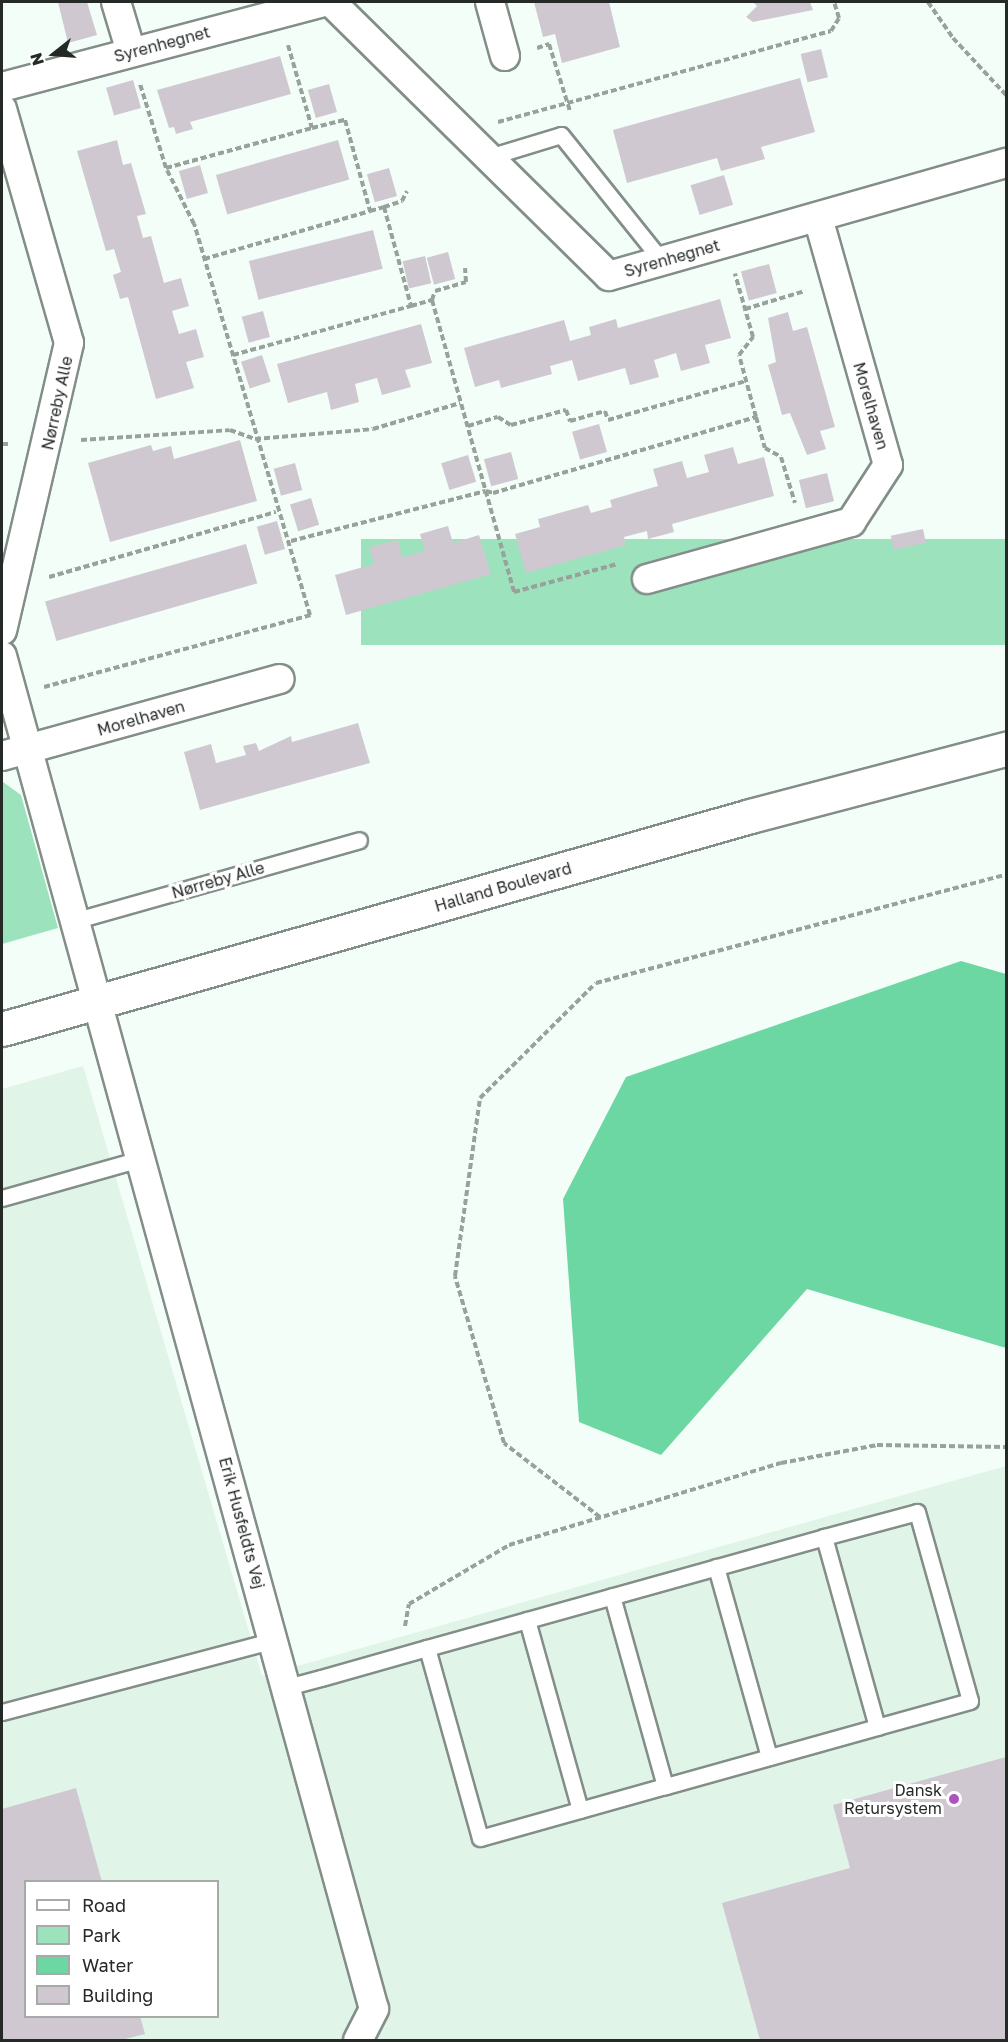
<!DOCTYPE html>
<html>
<head>
<meta charset="utf-8">
<style>
  body { margin:0 }
  #map { position:relative; width:1008px; height:2042px; overflow:hidden; background:#f2fef7; font-family:"Golos Text",sans-serif }
  div>[style] { position:absolute }
  .built>* { inset:0; background:#e0f4e8 }
  .green>* { inset:0; background:#9ce2bc; transform-origin:0 0 }
  .water>* { inset:0; background:#6cd7a2 }
  .building>* { inset:0; background:#d0c8d1; transform-origin:0 0 }
  .path>* { height:4px; margin-top:-2px; transform-origin:0; background:repeating-linear-gradient(90deg,#99a19c 0 6px,transparent 0 9px) }
  .roads { filter:drop-shadow(2px 0 #838e88) drop-shadow(-2px 0 #838e88) drop-shadow(0 2px #838e88) drop-shadow(0 -2px #838e88) }
  .service>* { height:15px; margin:-7.5px; padding:0 7.5px; transform-origin:7.5px; border-radius:7.5px; background:#fff }
  .minor>* { height:28px; margin:-14px; padding:0 14px; transform-origin:14px; border-radius:14px; background:#fff }
  .tertiary>* { height:33px; margin:-16.5px; padding:0 16.5px; transform-origin:16.5px; border-radius:16.5px; background:#fff }
  .dots>* { width:16px; height:16px; translate:-50% -50%; box-sizing:border-box; border:3px solid #fff; border-radius:50% }
  span { translate:-50% -50%; white-space:nowrap; text-align:center; line-height:1.15; -webkit-text-stroke:6px #fff; paint-order:stroke }
  .street-label { font-size:16px; color:#252a27 }
  .poi-label { font-size:16px; color:#252a27 }
  .right { translate:-100% -50%; text-align:right }
  .frame { position:absolute; inset:0; border:3px solid #252a27; pointer-events:none }
  .legend { position:absolute; left:24px; top:1880px; width:195px; height:138px; box-sizing:border-box; background:#fff; border:2px solid #a8aaa9; margin:0; padding:8px 10px; list-style:none; font-size:18px; color:#252a27 }
  .legend li { display:flex; align-items:center; gap:12px; height:30px }
  .legend b { width:30px; border:2px solid #a8aaa9 }
  .north { position:absolute; left:24px; top:24px; width:60px; height:60px; -webkit-text-stroke:4px #fff; paint-order:stroke; rotate:253deg; font-size:16px; font-weight:700; line-height:24px; text-align:center; color:#252a27 }
  .north::after { content:''; display:block; margin:auto; width:21px; height:27px; background:#252a27; clip-path:polygon(50% 0,100% 100%,50% 72%,0 100%) }
</style>
</head>
<body>
<div id="map">
  <div class="built">
    <div style="clip-path:polygon(evenodd,83px 1066px,262px 1676px,1006px 1466px,1006px 2040px,2px 2040px,2px 1089px,83px 1066px,26px 1882px,218px 1882px,218px 2016px,26px 2016px,26px 1882px)"></div>
  </div>
  <div class="green">
    <div style="left:1006px;top:539px;width:106px;height:645px;rotate:90deg"></div>
    <div style="clip-path:polygon(3px 782px,21px 795px,58px 928px,2px 944px)"></div>
  </div>
  <div class="water">
    <div style="clip-path:polygon(961px 961px,1006px 974px,1006px 1348px,807px 1289px,661px 1455px,579px 1422px,563px 1199px,626px 1077px)"></div>
  </div>
  <div class="building">
    <div style="clip-path:polygon(58px 2px,87px 2px,97px 35px,68px 43px)"></div>
    <div style="clip-path:polygon(534px 2px,609px 2px,620px 47px,562px 63px,555px 34px,543px 37px)"></div>
    <div style="clip-path:polygon(753px 2px,810px 2px,813px 10px,753px 22px,746px 17px,757px 6px)"></div>
    <div style="left:821px;top:49px;width:29px;height:21px;rotate:76deg"></div>
    <div style="clip-path:polygon(280px 56px,291px 94px,190px 122px,193px 129px,176px 134px,174px 127px,169px 128px,157px 90px)"></div>
    <div style="clip-path:polygon(800px 78px,815px 132px,761px 147px,765px 159px,721px 171px,717px 158px,627px 183px,613px 130px)"></div>
    <div style="left:133px;top:80px;width:29px;height:28px;rotate:74deg"></div>
    <div style="left:329px;top:84px;width:29px;height:22px;rotate:74deg"></div>
    <div style="clip-path:polygon(117px 140px,123px 165px,131px 163px,146px 214px,137px 216px,143px 238px,151px 236px,164px 283px,181px 278px,189px 306px,172px 311px,179px 334px,196px 329px,204px 357px,186px 362px,194px 388px,156px 399px,128px 297px,120px 299px,113px 275px,121px 272px,114px 249px,106px 251px,77px 151px)"></div>
    <div style="left:338px;top:140px;width:41px;height:127px;rotate:74deg"></div>
    <div style="left:200px;top:165px;width:29px;height:22px;rotate:74deg"></div>
    <div style="left:389px;top:168px;width:29px;height:23px;rotate:74deg"></div>
    <div style="left:724px;top:175px;width:31px;height:35px;rotate:73deg"></div>
    <div style="left:373px;top:230px;width:40px;height:128px;rotate:76deg"></div>
    <div style="left:448px;top:252px;width:28px;height:22px;rotate:75deg"></div>
    <div style="left:425px;top:256px;width:28px;height:23px;rotate:77deg"></div>
    <div style="left:769px;top:264px;width:30px;height:29px;rotate:75deg"></div>
    <div style="clip-path:polygon(720px 299px,731px 338px,705px 345px,710px 363px,681px 371px,676px 353px,654px 360px,659px 377px,630px 385px,625px 368px,578px 381px,572px 360px,550px 366px,552px 374px,501px 388px,499px 380px,475px 387px,464px 348px,564px 320px,570px 341px,591px 335px,589px 327px,616px 319px,618px 328px)"></div>
    <div style="left:263px;top:311px;width:27px;height:22px;rotate:75deg"></div>
    <div style="clip-path:polygon(788px 312px,793px 331px,807px 327px,835px 427px,820px 431px,826px 449px,807px 455px,790px 413px,782px 415px,768px 365px,776px 362px,768px 318px)"></div>
    <div style="clip-path:polygon(421px 324px,432px 363px,405px 370px,411px 387px,382px 395px,377px 378px,355px 384px,359px 402px,331px 410px,327px 392px,288px 403px,277px 364px)"></div>
    <div style="left:262px;top:355px;width:28px;height:22px;rotate:72deg"></div>
    <div style="left:599px;top:424px;width:29px;height:28px;rotate:74deg"></div>
    <div style="clip-path:polygon(240px 440px,257px 501px,110px 542px,88px 463px,151px 445px,153px 451px,171px 446px,174px 459px)"></div>
    <div style="clip-path:polygon(733px 447px,738px 464px,764px 457px,774px 496px,672px 524px,674px 532px,648px 539px,647px 531px,624px 537px,626px 545px,526px 573px,515px 534px,540px 527px,538px 519px,588px 505px,591px 513px,612px 507px,610px 500px,658px 486px,653px 469px,682px 461px,687px 478px,709px 472px,704px 455px)"></div>
    <div style="left:511px;top:452px;width:28px;height:28px;rotate:75deg"></div>
    <div style="left:468px;top:455px;width:28px;height:28px;rotate:73deg"></div>
    <div style="left:295px;top:463px;width:28px;height:22px;rotate:75deg"></div>
    <div style="left:827px;top:473px;width:29px;height:29px;rotate:76deg"></div>
    <div style="left:311px;top:498px;width:28px;height:22px;rotate:73deg"></div>
    <div style="left:277px;top:521px;width:29px;height:21px;rotate:74deg"></div>
    <div style="clip-path:polygon(448px 526px,453px 543px,479px 535px,491px 574px,346px 615px,335px 575px,374px 564px,369px 547px,398px 540px,402px 557px,425px 551px,420px 534px)"></div>
    <div style="left:923px;top:529px;width:14px;height:33px;rotate:78deg"></div>
    <div style="left:246px;top:544px;width:41px;height:209px;rotate:74deg"></div>
    <div style="clip-path:polygon(358px 723px,370px 763px,200px 810px,184px 752px,211px 744px,216px 763px,246px 755px,243px 746px,256px 743px,259px 751px,291px 736px,292px 742px)"></div>
    <div style="clip-path:polygon(1006px 1757px,1006px 2040px,760px 2040px,722px 1903px,850px 1868px,833px 1805px)"></div>
    <div style="clip-path:polygon(76px 1788px,102px 1882px,26px 1882px,26px 2016px,140px 2016px,145px 2034px,121px 2040px,2px 2040px,2px 1809px)"></div>
  </div>
  <div class="path">
    <div style="left:928px;top:2px;width:44px;rotate:55.2deg"></div>
    <div style="left:953px;top:38px;width:78px;rotate:47.1deg"></div>
    <div style="left:288px;top:45px;width:86px;rotate:73.9deg"></div>
    <div style="left:312px;top:128px;width:34px;rotate:-14deg"></div>
    <div style="left:345px;top:120px;width:94px;rotate:74.6deg"></div>
    <div style="left:370px;top:211px;width:15px;rotate:-16deg"></div>
    <div style="left:384px;top:207px;width:103px;rotate:74.7deg"></div>
    <div style="left:411px;top:306px;width:22px;rotate:-16deg"></div>
    <div style="left:432px;top:300px;width:303px;rotate:74.3deg"></div>
    <div style="left:514px;top:592px;width:107px;rotate:-15.2deg"></div>
    <div style="left:537px;top:48px;width:13px;rotate:-18deg"></div>
    <div style="left:549px;top:44px;width:70px;rotate:72.6deg"></div>
    <div style="left:498px;top:122px;width:345px;rotate:-15.3deg"></div>
    <div style="left:831px;top:31px;width:15px;rotate:-58deg"></div>
    <div style="left:839px;top:18px;width:17px;rotate:-107deg"></div>
    <div style="left:166px;top:168px;width:151px;rotate:-15.3deg"></div>
    <div style="left:384px;top:207px;width:19px;rotate:-18deg"></div>
    <div style="left:402px;top:201px;width:11px;rotate:-63deg"></div>
    <div style="left:204px;top:259px;width:173px;rotate:-16.1deg"></div>
    <div style="left:432px;top:300px;width:9px;rotate:-72deg"></div>
    <div style="left:435px;top:291px;width:32px;rotate:-16deg"></div>
    <div style="left:466px;top:282px;width:14px;rotate:-94deg"></div>
    <div style="left:745px;top:309px;width:63px;rotate:-16.7deg"></div>
    <div style="left:233px;top:355px;width:185px;rotate:-15.4deg"></div>
    <div style="left:756px;top:417px;width:32px;rotate:74deg"></div>
    <div style="left:765px;top:448px;width:18px;rotate:29deg"></div>
    <div style="left:781px;top:457px;width:48px;rotate:73.1deg"></div>
    <div style="left:468px;top:426px;width:31px;rotate:-17deg"></div>
    <div style="left:498px;top:417px;width:15px;rotate:32deg"></div>
    <div style="left:511px;top:425px;width:57px;rotate:-15.3deg"></div>
    <div style="left:566px;top:410px;width:12px;rotate:70deg"></div>
    <div style="left:570px;top:421px;width:36px;rotate:-16deg"></div>
    <div style="left:605px;top:411px;width:9px;rotate:72deg"></div>
    <div style="left:608px;top:420px;width:143px;rotate:-15.8deg"></div>
    <div style="left:81px;top:440px;width:149px;rotate:-3.8deg"></div>
    <div style="left:230px;top:430px;width:27px;rotate:20deg"></div>
    <div style="left:255px;top:439px;width:118px;rotate:-4.8deg"></div>
    <div style="left:373px;top:429px;width:91px;rotate:-16.6deg"></div>
    <div style="left:2px;top:444px;width:9px"></div>
    <div style="left:291px;top:541px;width:201px;rotate:-14.4deg"></div>
    <div style="left:486px;top:491px;width:7px;rotate:16deg"></div>
    <div style="left:493px;top:493px;width:274px;rotate:-16.1deg"></div>
    <div style="left:756px;top:417px;width:64px;rotate:-105.3deg"></div>
    <div style="left:739px;top:355px;width:23px;rotate:-52deg"></div>
    <div style="left:753px;top:337px;width:66px;rotate:-105.9deg"></div>
    <div style="left:49px;top:577px;width:236px;rotate:-16deg"></div>
    <div style="left:44px;top:687px;width:276px;rotate:-15.1deg"></div>
    <div style="left:310px;top:615px;width:408px;rotate:-106.5deg"></div>
    <div style="left:194px;top:224px;width:63px;rotate:-116.6deg"></div>
    <div style="left:166px;top:168px;width:88px;rotate:-107.2deg"></div>
    <div style="left:600px;top:1517px;width:121px;rotate:-142.4deg"></div>
    <div style="left:504px;top:1443px;width:174px;rotate:-106.4deg"></div>
    <div style="left:455px;top:1276px;width:180px;rotate:-82deg"></div>
    <div style="left:480px;top:1098px;width:163px;rotate:-44.8deg"></div>
    <div style="left:596px;top:983px;width:424px;rotate:-14.8deg"></div>
    <div style="left:405px;top:1626px;width:22px;rotate:-80deg"></div>
    <div style="left:409px;top:1604px;width:116px;rotate:-30.5deg"></div>
    <div style="left:509px;top:1545px;width:284px;rotate:-16.8deg"></div>
    <div style="left:781px;top:1463px;width:98px;rotate:-10.6deg"></div>
    <div style="left:877px;top:1445px;width:129px;rotate:0.9deg"></div>
  </div>
  <div class="roads">
    <div class="service">
      <div style="left:489px;top:157px;width:75px;rotate:-17deg"></div>
      <div style="left:561px;top:135px;width:161px;rotate:51.3deg"></div>
      <div style="left:77px;top:920px;width:293px;rotate:-15.8deg"></div>
      <div style="left:2px;top:1198px;width:147px;rotate:-15.8deg"></div>
      <div style="left:824px;top:1537px;width:96px;rotate:-15deg"></div>
      <div style="left:917px;top:1512px;width:196px;rotate:74.3deg"></div>
      <div style="left:970px;top:1701px;width:97px;rotate:164.4deg"></div>
      <div style="left:716px;top:1567px;width:197px;rotate:74.4deg"></div>
      <div style="left:527px;top:1620px;width:197px;rotate:74.4deg"></div>
      <div style="left:427px;top:1648px;width:197px;rotate:74.4deg"></div>
      <div style="left:480px;top:1838px;width:192px;rotate:-15.7deg"></div>
      <div style="left:287px;top:1687px;width:35px;rotate:-15deg"></div>
      <div style="left:321px;top:1678px;width:110px;rotate:-15.8deg"></div>
      <div style="left:427px;top:1648px;width:412px;rotate:-15.6deg"></div>
      <div style="left:824px;top:1537px;width:197px;rotate:74.4deg"></div>
      <div style="left:877px;top:1727px;width:220px;rotate:164.4deg"></div>
      <div style="left:665px;top:1786px;width:197px;rotate:-105.6deg"></div>
      <div style="left:2px;top:1712px;width:281px;rotate:-14.8deg"></div>
    </div>
    <div class="minor">
      <div style="left:116px;top:2px;width:52px;rotate:73.3deg"></div>
      <div style="left:331px;top:2px;width:390px;rotate:44.6deg"></div>
      <div style="left:609px;top:276px;width:413px;rotate:-15.9deg"></div>
      <div style="left:490px;top:2px;width:56px;rotate:74.5deg"></div>
      <div style="left:2px;top:87px;width:333px;rotate:-14.8deg"></div>
      <div style="left:2px;top:109px;width:243px;rotate:74deg"></div>
      <div style="left:69px;top:343px;width:295px;rotate:103.1deg"></div>
      <div style="left:647px;top:579px;width:212px;rotate:-15.6deg"></div>
      <div style="left:851px;top:522px;width:68px;rotate:-57deg"></div>
      <div style="left:888px;top:465px;width:258px;rotate:-105.8deg"></div>
      <div style="left:2px;top:656px;width:1403px;rotate:74.63deg"></div>
      <div style="left:374px;top:2009px;width:35px;rotate:117deg"></div>
      <div style="left:2px;top:756px;width:288px;rotate:-15.5deg"></div>
    </div>
    <div class="tertiary">
      <div style="left:2px;top:1029px;width:778px;rotate:-15.89deg"></div>
      <div style="left:750px;top:816px;width:265px;rotate:-14.7deg"></div>
    </div>
  </div>
  <div class="dots">
    <div style="left:954px;top:1799px;background:#ad53bf"></div>
  </div>
  <div class="street-label">
    <span style="left:162px;top:44px;rotate:-15deg">Syrenhegnet</span>
    <span style="left:672px;top:258px;rotate:-16deg">Syrenhegnet</span>
    <span style="left:57px;top:403px;rotate:-78deg">Nørreby Alle</span>
    <span style="left:871px;top:406px;rotate:74deg">Morelhaven</span>
    <span style="left:141px;top:718px;rotate:-16deg">Morelhaven</span>
    <span style="left:218px;top:880px;rotate:-16deg">Nørreby Alle</span>
    <span style="left:503px;top:887px;rotate:-16deg">Halland Boulevard</span>
    <span style="left:242px;top:1523px;rotate:75deg">Erik Husfeldts Vej</span>
  </div>
  <div class="poi-label">
    <span class="right" style="left:942px;top:1799px">Dansk<br>Retursystem</span>
  </div>
  <div class="frame"></div>
  <ul class="legend">
  <li><b style="height:8px;background:#fff"></b>Road</li>
  <li><b style="height:16px;background:#9ce2bc"></b>Park</li>
  <li><b style="height:16px;background:#6cd7a2"></b>Water</li>
  <li><b style="height:16px;background:#d0c8d1"></b>Building</li>
  </ul>
  <div class="north">N</div>
</div>
</body>
</html>
